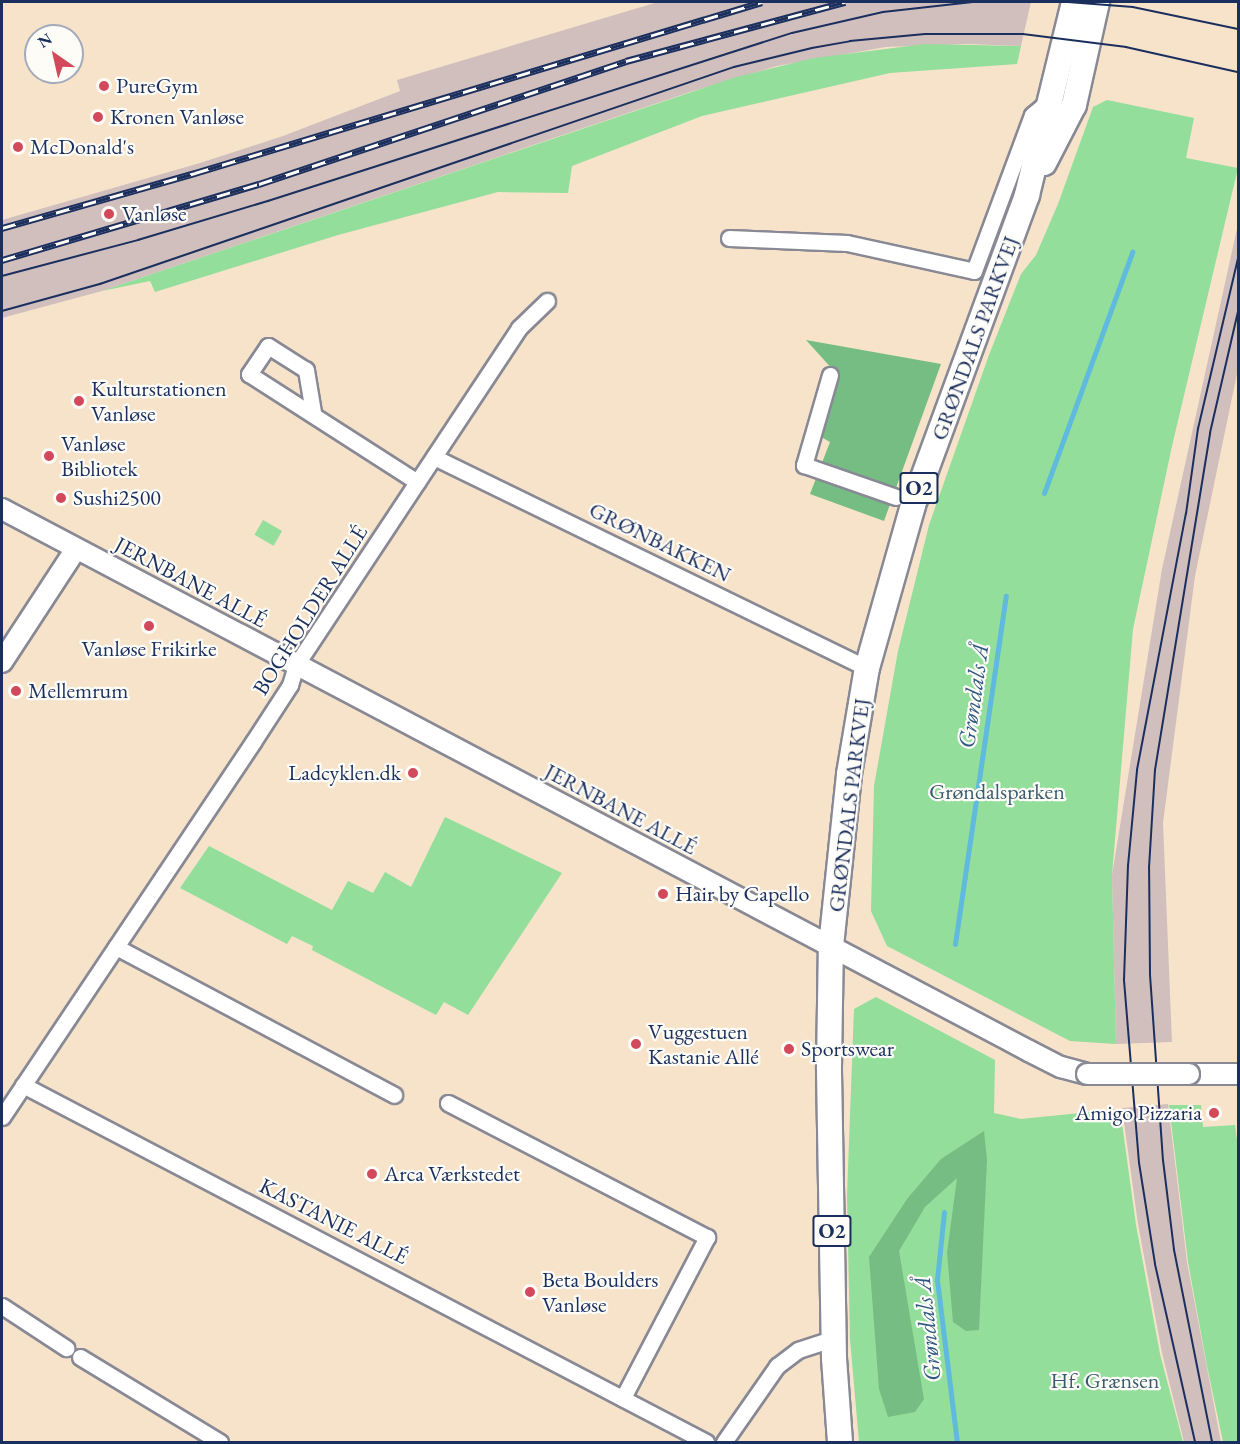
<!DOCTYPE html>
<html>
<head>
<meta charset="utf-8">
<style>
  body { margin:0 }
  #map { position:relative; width:1240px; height:1444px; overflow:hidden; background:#f6e3ca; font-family:"EB Garamond",serif }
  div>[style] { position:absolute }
  .industrial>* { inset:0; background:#d1bfbd }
  .green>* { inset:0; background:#92de9a; transform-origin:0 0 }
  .forest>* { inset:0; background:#75bd82 }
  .stream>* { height:5px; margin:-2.5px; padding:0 2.5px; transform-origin:2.5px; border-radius:2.5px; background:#60bade }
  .roads { filter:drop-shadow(2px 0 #888994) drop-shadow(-2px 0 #888994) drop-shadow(0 2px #888994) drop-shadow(0 -2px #888994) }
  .minor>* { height:15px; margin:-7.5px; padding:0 7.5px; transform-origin:7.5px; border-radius:7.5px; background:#fff }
  .tertiary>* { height:20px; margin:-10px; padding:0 10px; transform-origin:10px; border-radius:10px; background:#fff }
  .primary>* { height:24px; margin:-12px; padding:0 12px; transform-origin:12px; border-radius:12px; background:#fff }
  .tram>* { height:1.5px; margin:-0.75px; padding:0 0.75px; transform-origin:0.75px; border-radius:0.75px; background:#1b2f5e }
  .rail>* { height:7px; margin-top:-3.5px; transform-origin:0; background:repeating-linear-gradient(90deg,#fdfcf7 0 14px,#1b2f5e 0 28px); box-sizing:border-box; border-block:2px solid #1b2f5e }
  .bridges { filter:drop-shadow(2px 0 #888994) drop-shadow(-2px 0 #888994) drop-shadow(0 2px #888994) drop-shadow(0 -2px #888994) }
  .tertiary-bridge>* { height:20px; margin:-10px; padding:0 10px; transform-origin:10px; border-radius:10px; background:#fff }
  .dots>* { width:16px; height:16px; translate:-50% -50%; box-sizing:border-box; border:3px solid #fdfcf7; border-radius:50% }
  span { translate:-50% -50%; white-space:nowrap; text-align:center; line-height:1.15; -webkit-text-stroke:4.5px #fdfcf7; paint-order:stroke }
  .shield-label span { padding:2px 4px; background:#fdfcf7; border:2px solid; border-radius:4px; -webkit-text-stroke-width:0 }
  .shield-label { font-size:21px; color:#1b2f5e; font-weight:700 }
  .poi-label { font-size:22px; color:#1b2f5e }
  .left { translate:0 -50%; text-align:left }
  .right { translate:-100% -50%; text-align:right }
  .street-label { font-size:22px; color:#1b2f5e }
  .park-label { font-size:22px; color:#395b6d }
  .water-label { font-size:24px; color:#305984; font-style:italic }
  .frame { position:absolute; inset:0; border:3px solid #1b2f5e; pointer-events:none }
  .north { position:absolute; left:24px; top:24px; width:60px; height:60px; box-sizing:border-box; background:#fdfcf7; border:2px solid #a3aaba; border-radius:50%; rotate:326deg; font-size:16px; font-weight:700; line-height:24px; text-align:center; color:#1b2f5e }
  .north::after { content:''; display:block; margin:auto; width:21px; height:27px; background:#d1495b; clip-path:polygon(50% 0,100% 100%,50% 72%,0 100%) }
</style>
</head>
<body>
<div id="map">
  <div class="industrial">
    <div style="clip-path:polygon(658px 2px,1031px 2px,1021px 46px,967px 44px,886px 47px,777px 66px,690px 92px,102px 291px,2px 318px,2px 220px,200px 163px,283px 136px,400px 91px,397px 80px)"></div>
    <div style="clip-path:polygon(1238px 224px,1238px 369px,1195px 576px,1163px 823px,1172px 1042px,1116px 1044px,1112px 875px,1162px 569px)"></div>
    <div style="clip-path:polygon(1168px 1104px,1187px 1262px,1221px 1442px,1184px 1442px,1162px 1353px,1138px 1224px,1122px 1108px)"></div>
  </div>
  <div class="green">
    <div style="clip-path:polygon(925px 44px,1021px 46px,1017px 64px,890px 73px,702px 116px,572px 166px,568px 193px,498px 192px,338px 235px,155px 292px,150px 281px,102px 291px,733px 78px,814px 58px)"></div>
    <div style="clip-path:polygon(1107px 100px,1194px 118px,1186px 158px,1238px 168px,1172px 446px,1133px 629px,1112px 875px,1116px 1044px,1070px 1041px,887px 946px,871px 911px,874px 786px,898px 651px,929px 525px,989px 355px,1021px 274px,1036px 255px,1058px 204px,1093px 107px)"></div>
    <div style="left:263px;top:520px;width:22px;height:17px;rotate:30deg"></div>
    <div style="clip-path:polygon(445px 817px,562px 873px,468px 1015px,444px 1002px,436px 1015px,312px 950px,313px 946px,292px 936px,287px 944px,180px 888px,209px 846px,332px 910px,348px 881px,373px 893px,385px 872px,411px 887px)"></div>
    <div style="clip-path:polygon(876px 997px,995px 1060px,994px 1113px,1021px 1119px,1120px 1109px,1136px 1225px,1160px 1354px,1183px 1442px,859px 1442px,850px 1339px,847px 1195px,854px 1009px)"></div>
    <div style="clip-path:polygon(1169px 1105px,1201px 1105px,1203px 1127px,1235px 1125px,1238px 1148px,1238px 1442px,1223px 1442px,1207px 1366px,1188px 1262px)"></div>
  </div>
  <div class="forest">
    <div style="clip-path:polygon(806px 340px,941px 364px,884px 521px,810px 494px,830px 442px,816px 434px,834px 371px)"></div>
    <div style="clip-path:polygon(984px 1131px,987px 1160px,979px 1330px,966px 1331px,953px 1322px,947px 1253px,957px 1178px,925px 1207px,899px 1251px,924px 1399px,915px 1412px,888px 1417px,879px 1389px,869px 1257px,907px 1199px,941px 1159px)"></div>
  </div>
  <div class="stream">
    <div style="left:1044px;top:493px;width:257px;rotate:-69.9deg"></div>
    <div style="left:955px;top:944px;width:352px;rotate:-81.7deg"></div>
    <div style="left:944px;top:1212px;width:68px;rotate:95.9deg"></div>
    <div style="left:937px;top:1280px;width:163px;rotate:83deg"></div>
  </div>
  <div class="roads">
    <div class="minor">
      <div style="left:729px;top:238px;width:118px;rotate:2.4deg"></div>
      <div style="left:847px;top:243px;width:130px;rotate:12.4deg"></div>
      <div style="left:974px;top:271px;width:166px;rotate:-69.6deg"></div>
      <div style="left:1032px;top:115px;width:23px;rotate:-40deg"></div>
      <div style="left:830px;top:375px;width:94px;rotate:106.1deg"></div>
      <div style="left:804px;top:465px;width:97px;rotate:19.2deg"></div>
      <div style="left:313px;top:412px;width:43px;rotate:-99.5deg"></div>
      <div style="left:306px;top:370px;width:45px;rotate:-147.7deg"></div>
      <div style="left:268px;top:346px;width:34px;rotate:124deg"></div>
      <div style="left:249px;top:374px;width:200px;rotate:32.7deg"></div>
      <div style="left:434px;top:457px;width:482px;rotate:26deg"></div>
      <div style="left:116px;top:947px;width:315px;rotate:28deg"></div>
      <div style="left:23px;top:1085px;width:771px;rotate:27.6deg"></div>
      <div style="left:448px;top:1103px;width:292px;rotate:27.4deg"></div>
      <div style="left:707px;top:1237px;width:182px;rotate:117.6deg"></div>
      <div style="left:2px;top:1117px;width:451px;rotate:-56.2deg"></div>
      <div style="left:253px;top:742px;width:68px;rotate:-57deg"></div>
      <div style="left:290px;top:685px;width:21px;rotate:-73deg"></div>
      <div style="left:296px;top:665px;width:404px;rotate:-56.5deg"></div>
      <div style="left:519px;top:328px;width:39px;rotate:-44deg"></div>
      <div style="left:2px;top:1306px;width:77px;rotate:33.3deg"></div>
      <div style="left:80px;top:1357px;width:164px;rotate:31.3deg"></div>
      <div style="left:724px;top:1442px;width:93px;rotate:-55.1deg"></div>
      <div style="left:777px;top:1366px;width:26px;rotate:-37deg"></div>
      <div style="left:798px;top:1350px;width:38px;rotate:-18deg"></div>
    </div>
    <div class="tertiary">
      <div style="left:2px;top:509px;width:1161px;rotate:27.82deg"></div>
      <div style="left:1029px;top:1051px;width:36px;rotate:27deg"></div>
      <div style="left:1061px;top:1067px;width:27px;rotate:15deg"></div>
      <div style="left:2px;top:662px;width:135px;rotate:-56.8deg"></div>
      <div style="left:1189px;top:1074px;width:49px"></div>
    </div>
    <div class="primary">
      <div style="left:1044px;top:163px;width:65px;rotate:-62.7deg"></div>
      <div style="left:1074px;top:105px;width:106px;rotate:-77.4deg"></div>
      <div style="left:840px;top:1442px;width:84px;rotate:-94.1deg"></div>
      <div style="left:834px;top:1358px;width:291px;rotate:-91deg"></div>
      <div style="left:829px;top:1067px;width:121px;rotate:-89.1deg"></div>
      <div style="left:831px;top:946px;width:173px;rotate:-84deg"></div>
      <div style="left:849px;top:774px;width:108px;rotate:-80.4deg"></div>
      <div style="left:867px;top:668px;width:169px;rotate:-74.2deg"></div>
      <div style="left:913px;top:505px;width:330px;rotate:-69.8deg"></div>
      <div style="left:1027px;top:195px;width:199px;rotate:-76.3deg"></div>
    </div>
  </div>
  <div class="tram">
    <div style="left:1068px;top:2px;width:65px;rotate:4.4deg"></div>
    <div style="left:1133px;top:7px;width:107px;rotate:11.8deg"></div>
    <div style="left:2px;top:276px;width:141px;rotate:-14.8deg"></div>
    <div style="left:138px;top:240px;width:136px;rotate:-16.7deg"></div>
    <div style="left:268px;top:201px;width:550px;rotate:-17.78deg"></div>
    <div style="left:792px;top:33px;width:93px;rotate:-13deg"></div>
    <div style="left:883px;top:12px;width:90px;rotate:-6.4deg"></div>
    <div style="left:2px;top:311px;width:102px;rotate:-15.4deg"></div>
    <div style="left:100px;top:284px;width:670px;rotate:-18.89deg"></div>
    <div style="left:734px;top:67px;width:80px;rotate:-13.7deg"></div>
    <div style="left:812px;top:48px;width:39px;rotate:-10deg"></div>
    <div style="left:850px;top:41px;width:75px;rotate:-5.3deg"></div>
    <div style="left:925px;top:34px;width:98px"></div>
    <div style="left:1023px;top:34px;width:104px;rotate:7.2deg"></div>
    <div style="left:1126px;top:47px;width:115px;rotate:12.6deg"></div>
    <div style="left:1195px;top:1442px;width:182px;rotate:-102.7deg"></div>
    <div style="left:1155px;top:1264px;width:102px;rotate:-99deg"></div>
    <div style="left:1139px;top:1163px;width:184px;rotate:-94.7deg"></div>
    <div style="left:1124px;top:980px;width:114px;rotate:-88deg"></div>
    <div style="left:1128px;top:866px;width:96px;rotate:-84.6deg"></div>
    <div style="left:1137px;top:770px;width:261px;rotate:-79.2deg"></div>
    <div style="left:1186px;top:514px;width:86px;rotate:-82deg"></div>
    <div style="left:1198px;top:429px;width:175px;rotate:-76.8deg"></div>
    <div style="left:1212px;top:1442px;width:196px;rotate:-101.2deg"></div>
    <div style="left:1174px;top:1250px;width:90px;rotate:-97deg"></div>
    <div style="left:1163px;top:1161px;width:187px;rotate:-94deg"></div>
    <div style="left:1150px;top:974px;width:106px;rotate:-90.5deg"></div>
    <div style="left:1149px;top:868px;width:98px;rotate:-86.5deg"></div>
    <div style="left:1155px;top:770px;width:341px;rotate:-80.7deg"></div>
    <div style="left:1210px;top:433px;width:124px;rotate:-77deg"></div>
  </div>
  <div class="rail">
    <div style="left:2px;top:228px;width:201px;rotate:-15.9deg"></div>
    <div style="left:195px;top:173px;width:592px;rotate:-16.78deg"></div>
    <div style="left:2px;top:260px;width:268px;rotate:-16.5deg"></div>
    <div style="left:259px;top:184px;width:387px;rotate:-18.5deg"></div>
    <div style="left:626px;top:61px;width:227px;rotate:-15.1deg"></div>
  </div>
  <div class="bridges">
    <div class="tertiary-bridge">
      <div style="left:1087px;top:1074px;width:102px"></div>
    </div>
  </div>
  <div class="dots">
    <div style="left:104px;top:86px;background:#d1495b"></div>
    <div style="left:98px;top:117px;background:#d1495b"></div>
    <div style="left:18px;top:147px;background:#d1495b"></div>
    <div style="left:109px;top:214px;background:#d1495b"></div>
    <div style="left:79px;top:401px;background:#d1495b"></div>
    <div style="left:49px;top:456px;background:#d1495b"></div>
    <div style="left:61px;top:498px;background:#d1495b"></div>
    <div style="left:149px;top:626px;background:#d1495b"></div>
    <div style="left:16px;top:691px;background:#d1495b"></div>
    <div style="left:413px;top:773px;background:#d1495b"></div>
    <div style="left:663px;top:894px;background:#d1495b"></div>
    <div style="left:636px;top:1044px;background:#d1495b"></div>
    <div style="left:789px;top:1049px;background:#d1495b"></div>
    <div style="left:1214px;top:1113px;background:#d1495b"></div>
    <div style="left:372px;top:1174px;background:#d1495b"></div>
    <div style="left:530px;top:1292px;background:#d1495b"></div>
  </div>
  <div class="shield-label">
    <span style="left:919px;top:488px">O2</span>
    <span style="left:832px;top:1231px">O2</span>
  </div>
  <div class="poi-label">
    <span class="left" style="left:116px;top:86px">PureGym</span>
    <span class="left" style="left:110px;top:117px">Kronen Vanløse</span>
    <span class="left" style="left:30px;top:147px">McDonald's</span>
    <span class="left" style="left:122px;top:214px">Vanløse</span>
    <span class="left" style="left:91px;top:401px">Kulturstationen<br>Vanløse</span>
    <span class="left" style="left:61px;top:456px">Vanløse<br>Bibliotek</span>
    <span class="left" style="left:73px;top:498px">Sushi2500</span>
    <span style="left:149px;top:649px">Vanløse Frikirke</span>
    <span class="left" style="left:28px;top:691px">Mellemrum</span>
    <span class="right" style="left:401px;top:773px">Ladcyklen.dk</span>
    <span class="left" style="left:675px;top:894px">Hair by Capello</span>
    <span class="left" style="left:648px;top:1044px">Vuggestuen<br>Kastanie Allé</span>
    <span class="left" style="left:801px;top:1049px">Sportswear</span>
    <span class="right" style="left:1202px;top:1113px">Amigo Pizzaria</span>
    <span class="left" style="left:384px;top:1174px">Arca Værkstedet</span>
    <span class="left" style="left:542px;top:1292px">Beta Boulders<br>Vanløse</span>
  </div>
  <div class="street-label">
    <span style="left:975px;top:338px;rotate:-70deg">GRØNDALS PARKVEJ</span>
    <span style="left:660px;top:542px;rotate:26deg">GRØNBAKKEN</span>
    <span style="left:191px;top:582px;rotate:28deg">JERNBANE ALLÉ</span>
    <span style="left:310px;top:610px;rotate:-58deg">BOGHOLDER ALLÉ</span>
    <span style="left:849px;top:805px;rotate:-83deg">GRØNDALS PARKVEJ</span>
    <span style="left:621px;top:809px;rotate:28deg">JERNBANE ALLÉ</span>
    <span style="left:334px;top:1221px;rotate:27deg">KASTANIE ALLÉ</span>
  </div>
  <div class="park-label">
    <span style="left:997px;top:792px">Grøndalsparken</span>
    <span style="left:1105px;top:1381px">Hf. Grænsen</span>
  </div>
  <div class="water-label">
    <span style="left:973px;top:696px;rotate:-82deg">Grøndals Å</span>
    <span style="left:927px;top:1329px;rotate:-96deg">Grøndals Å</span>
  </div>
  <div class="frame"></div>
  <div class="north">N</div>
</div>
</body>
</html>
